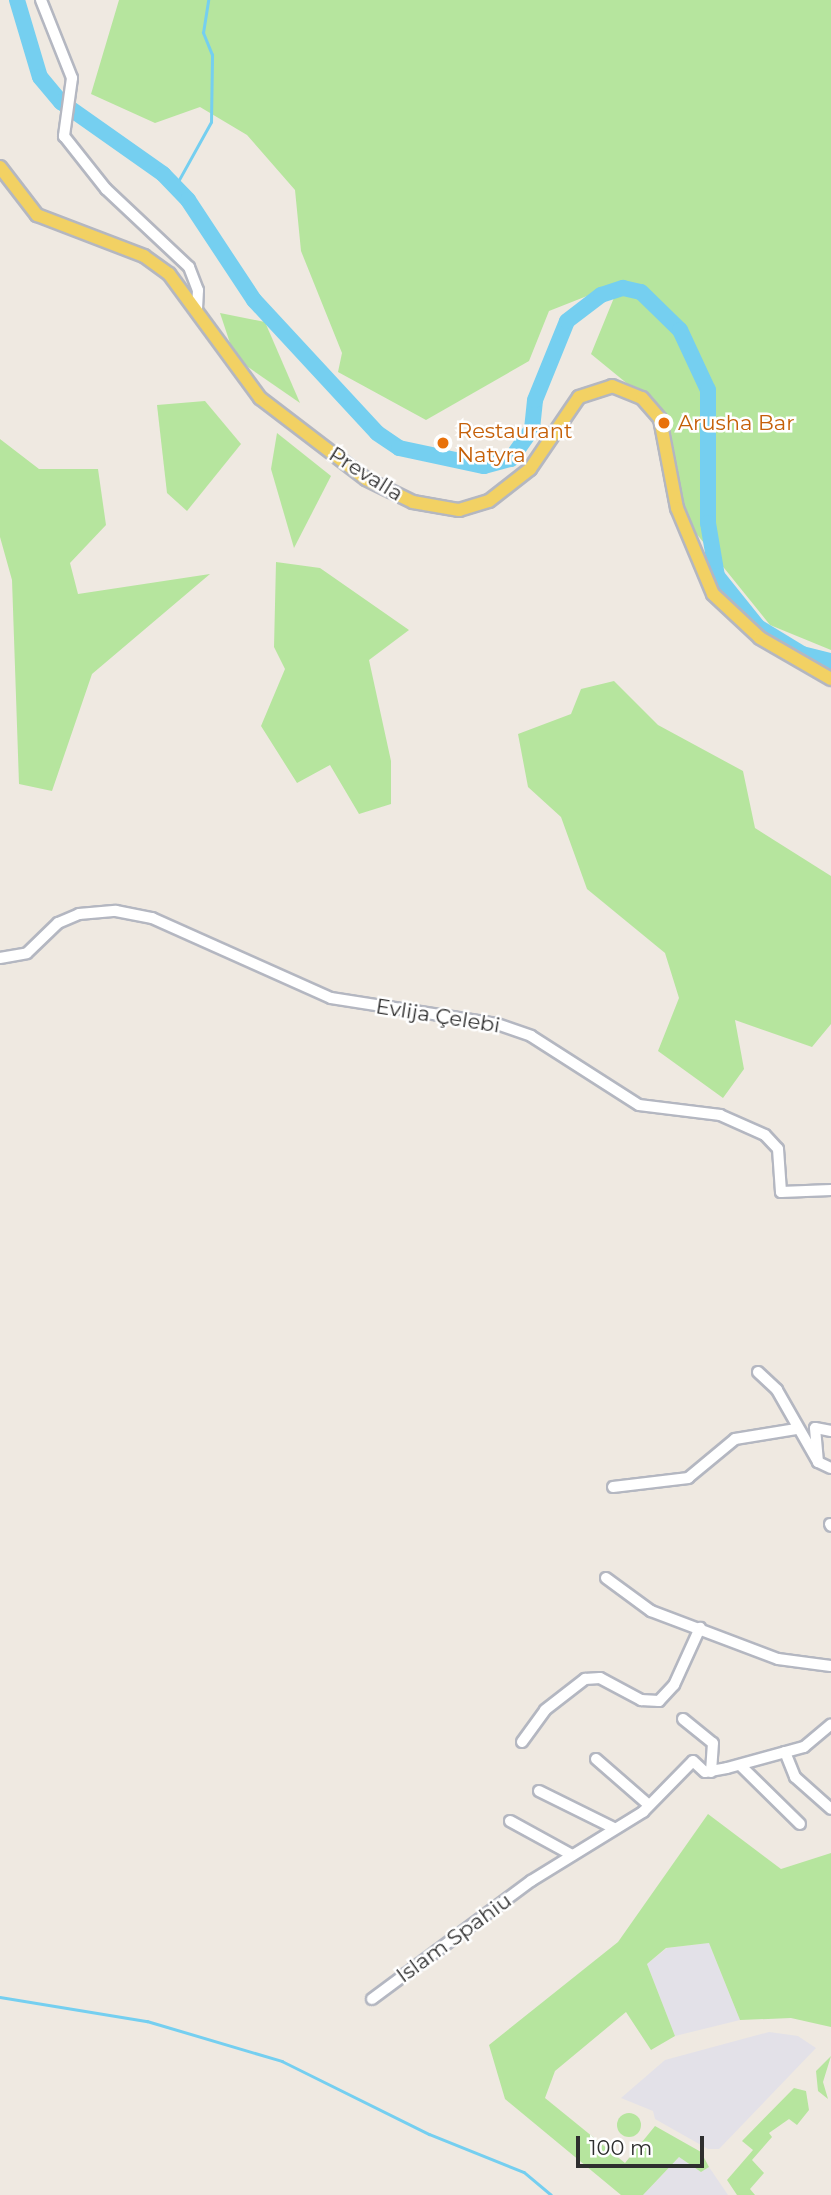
<!DOCTYPE html>
<html>
<head>
<meta charset="utf-8">
<style>
  body { margin:0 }
  #map { position:relative; width:831px; height:2195px; overflow:hidden; background:#efe9e1; font-family:Montserrat,sans-serif }
  div>[style] { position:absolute }
  .industrial>* { inset:0; background:#e3e1e8 }
  .green>* { inset:0; background:#b6e59e }
  .round { border-radius:50% }
  .stream>* { height:2.5px; margin:-1.25px; padding:0 1.25px; transform-origin:1.25px; border-radius:1.25px; background:#75cff0 }
  .river>* { height:16px; margin:-8px; padding:0 8px; transform-origin:8px; border-radius:8px; background:#75cff0 }
  .roads { filter:drop-shadow(2px 0 #b4b7c1) drop-shadow(-2px 0 #b4b7c1) drop-shadow(0 2px #b4b7c1) drop-shadow(0 -2px #b4b7c1) }
  .minor>* { height:10px; margin:-5px; padding:0 5px; transform-origin:5px; border-radius:5px; background:#fff }
  .major>* { height:12px; margin:-6px; padding:0 6px; transform-origin:6px; border-radius:6px; background:#f2d163 }
  .dots>* { width:19px; height:19px; translate:-50% -50%; box-sizing:border-box; border:4px solid #fff; border-radius:50% }
  span { translate:-50% -50%; white-space:nowrap; text-align:center; line-height:1.15; -webkit-text-stroke:5px #fff; paint-order:stroke }
  .food-label { font-size:21px; color:#c56008 }
  .left { translate:0 -50%; text-align:left }
  .street-label { font-size:21px; color:#2e2e2e }
  .scale { position:absolute; left:576px; top:2136px; width:128px; height:32px; box-sizing:border-box; border:4px solid #2e2e2e; border-top:0; padding-left:9px; font-size:21px; line-height:24px; white-space:nowrap; color:#2e2e2e; -webkit-text-stroke:5px #fff; paint-order:stroke }
</style>
</head>
<body>
<div id="map">
  <div class="industrial">
    <div style="clip-path:polygon(709px 1943px,740px 2020px,675px 2036px,647px 1964px,667px 1948px)"></div>
    <div style="clip-path:polygon(769px 2032px,798px 2036px,816px 2048px,719px 2149px,708px 2149px,655px 2119px,653px 2111px,621px 2098px,665px 2060px)"></div>
    <div style="clip-path:polygon(679px 2157px,701px 2172px,709px 2167px,728px 2195px,643px 2195px)"></div>
  </div>
  <div class="green">
    <div style="clip-path:polygon(119px 0,831px 0,831px 650px,770px 625px,687px 522px,668px 417px,591px 354px,620px 283px,549px 311px,529px 361px,426px 420px,338px 372px,342px 353px,301px 251px,295px 190px,247px 135px,200px 107px,155px 123px,91px 94px)"></div>
    <div style="clip-path:polygon(220px 313px,265px 322px,300px 403px,235px 358px)"></div>
    <div style="clip-path:polygon(205px 401px,241px 444px,187px 511px,167px 493px,157px 405px)"></div>
    <div style="clip-path:polygon(277px 433px,331px 476px,294px 548px,271px 469px)"></div>
    <div style="clip-path:polygon(0 439px,39px 469px,98px 469px,106px 525px,70px 563px,78px 594px,210px 574px,92px 674px,52px 791px,19px 784px,12px 580px,0 537px)"></div>
    <div style="clip-path:polygon(276px 562px,320px 568px,409px 630px,369px 660px,391px 761px,391px 804px,359px 814px,330px 765px,297px 783px,261px 726px,285px 669px,274px 647px)"></div>
    <div style="clip-path:polygon(614px 681px,658px 725px,743px 771px,755px 828px,831px 876px,831px 1024px,812px 1047px,735px 1020px,744px 1069px,723px 1098px,658px 1051px,679px 998px,665px 953px,587px 889px,561px 817px,528px 787px,518px 734px,571px 714px,581px 689px)"></div>
    <div style="clip-path:polygon(708px 1814px,781px 1869px,831px 1853px,831px 2027px,791px 2018px,740px 2020px,709px 1943px,666px 1948px,647px 1964px,675px 2036px,651px 2050px,626px 2012px,555px 2071px,545px 2098px,625px 2163px,655px 2126px,701px 2152px,709px 2167px,701px 2172px,679px 2157px,643px 2195px,621px 2195px,505px 2099px,489px 2045px,618px 1942px)"></div>
    <div style="clip-path:polygon(831px 2056px,823px 2082px,828px 2099px,818px 2091px,816px 2071px)"></div>
    <div style="clip-path:polygon(794px 2088px,806px 2091px,809px 2110px,797px 2125px,789px 2119px,769px 2133px,772px 2137px,752px 2160px,764px 2173px,750px 2189px,755px 2195px,737px 2195px,727px 2180px,753px 2150px,742px 2141px)"></div>
    <div class="round" style="left:617px;top:2113px;width:24px;height:24px"></div>
  </div>
  <div class="stream">
    <div style="left:175px;top:187px;width:74px;rotate:-61deg"></div>
    <div style="left:211px;top:122px;width:67px;rotate:-89.1deg"></div>
    <div style="left:212px;top:55px;width:24px;rotate:-112deg"></div>
    <div style="left:203px;top:33px;width:33px;rotate:-81deg"></div>
    <div style="left:0;top:1997px;width:149px;rotate:9.3deg"></div>
    <div style="left:147px;top:2021px;width:141px;rotate:16.5deg"></div>
    <div style="left:282px;top:2061px;width:164px;rotate:26.4deg"></div>
    <div style="left:429px;top:2134px;width:102px;rotate:21.8deg"></div>
    <div style="left:524px;top:2172px;width:35px;rotate:40deg"></div>
  </div>
  <div class="river">
    <div style="left:17px;top:0;width:80px;rotate:73.4deg"></div>
    <div style="left:40px;top:77px;width:33px;rotate:50deg"></div>
    <div style="left:61px;top:102px;width:125px;rotate:35.2deg"></div>
    <div style="left:163px;top:174px;width:36px;rotate:46deg"></div>
    <div style="left:188px;top:200px;width:120px;rotate:56.6deg"></div>
    <div style="left:254px;top:300px;width:181px;rotate:47.2deg"></div>
    <div style="left:377px;top:433px;width:27px;rotate:34deg"></div>
    <div style="left:399px;top:448px;width:87px;rotate:12deg"></div>
    <div style="left:484px;top:466px;width:28px;rotate:-15deg"></div>
    <div style="left:511px;top:459px;width:37px;rotate:-55deg"></div>
    <div style="left:532px;top:429px;width:29px;rotate:-84deg"></div>
    <div style="left:535px;top:400px;width:85px;rotate:-67.9deg"></div>
    <div style="left:567px;top:321px;width:43px;rotate:-37.4deg"></div>
    <div style="left:601px;top:295px;width:23px;rotate:-18deg"></div>
    <div style="left:623px;top:288px;width:18px;rotate:13deg"></div>
    <div style="left:641px;top:292px;width:54px;rotate:44.3deg"></div>
    <div style="left:680px;top:330px;width:66px;rotate:65deg"></div>
    <div style="left:708px;top:390px;width:133px;rotate:90deg"></div>
    <div style="left:708px;top:523px;width:54px;rotate:80.4deg"></div>
    <div style="left:717px;top:576px;width:65px;rotate:51.2deg"></div>
    <div style="left:758px;top:627px;width:52px;rotate:31.5deg"></div>
    <div style="left:802px;top:654px;width:30px;rotate:14deg"></div>
  </div>
  <div class="roads">
    <div class="minor">
      <div style="left:41px;top:0;width:84px;rotate:68.3deg"></div>
      <div style="left:72px;top:78px;width:59px;rotate:97.9deg"></div>
      <div style="left:64px;top:136px;width:68px;rotate:51.6deg"></div>
      <div style="left:106px;top:189px;width:114px;rotate:43.2deg"></div>
      <div style="left:189px;top:267px;width:25px;rotate:69deg"></div>
      <div style="left:198px;top:290px;width:22px;rotate:93deg"></div>
      <div style="left:0;top:958px;width:27px;rotate:-10deg"></div>
      <div style="left:27px;top:953px;width:43px;rotate:-44.1deg"></div>
      <div style="left:58px;top:923px;width:23px;rotate:-23deg"></div>
      <div style="left:79px;top:914px;width:37px;rotate:-5deg"></div>
      <div style="left:116px;top:911px;width:37px;rotate:11deg"></div>
      <div style="left:152px;top:918px;width:196px;rotate:24.1deg"></div>
      <div style="left:331px;top:998px;width:168px;rotate:8.9deg"></div>
      <div style="left:497px;top:1024px;width:36px;rotate:19deg"></div>
      <div style="left:531px;top:1036px;width:128px;rotate:32.6deg"></div>
      <div style="left:639px;top:1105px;width:82px;rotate:7deg"></div>
      <div style="left:720px;top:1115px;width:49px;rotate:24deg"></div>
      <div style="left:765px;top:1135px;width:19px;rotate:47deg"></div>
      <div style="left:778px;top:1149px;width:43px;rotate:86deg"></div>
      <div style="left:781px;top:1192px;width:50px;rotate:-2.3deg"></div>
      <div style="left:758px;top:1372px;width:26px;rotate:43deg"></div>
      <div style="left:777px;top:1390px;width:83px;rotate:60.3deg"></div>
      <div style="left:831px;top:1431px;width:16px;rotate:-169deg"></div>
      <div style="left:815px;top:1428px;width:34px;rotate:85deg"></div>
      <div style="left:818px;top:1462px;width:14px;rotate:25deg"></div>
      <div style="left:613px;top:1487px;width:76px;rotate:-6.8deg"></div>
      <div style="left:688px;top:1478px;width:61px;rotate:-39.7deg"></div>
      <div style="left:735px;top:1439px;width:62px;rotate:-9.3deg"></div>
      <div style="left:830px;top:1524px;width:2px;rotate:63deg"></div>
      <div style="left:606px;top:1578px;width:56px;rotate:36.3deg"></div>
      <div style="left:651px;top:1611px;width:136px;rotate:20.7deg"></div>
      <div style="left:778px;top:1659px;width:53px;rotate:7.5deg"></div>
      <div style="left:683px;top:1719px;width:38px;rotate:39deg"></div>
      <div style="left:713px;top:1743px;width:29px;rotate:94deg"></div>
      <div style="left:522px;top:1742px;width:39px;rotate:-54deg"></div>
      <div style="left:545px;top:1710px;width:51px;rotate:-37.8deg"></div>
      <div style="left:585px;top:1679px;width:15px;rotate:-4deg"></div>
      <div style="left:600px;top:1678px;width:47px;rotate:28.2deg"></div>
      <div style="left:641px;top:1700px;width:18px;rotate:3deg"></div>
      <div style="left:659px;top:1701px;width:22px;rotate:-47deg"></div>
      <div style="left:674px;top:1685px;width:63px;rotate:-65.5deg"></div>
      <div style="left:785px;top:1752px;width:27px;rotate:68deg"></div>
      <div style="left:795px;top:1777px;width:48px;rotate:41.6deg"></div>
      <div style="left:596px;top:1759px;width:70px;rotate:41deg"></div>
      <div style="left:740px;top:1765px;width:84px;rotate:44.5deg"></div>
      <div style="left:539px;top:1791px;width:84px;rotate:26.3deg"></div>
      <div style="left:510px;top:1821px;width:71px;rotate:28.7deg"></div>
      <div style="left:372px;top:1999px;width:198px;rotate:-36.6deg"></div>
      <div style="left:531px;top:1881px;width:132px;rotate:-31.6deg"></div>
      <div style="left:643px;top:1812px;width:71px;rotate:-45.6deg"></div>
      <div style="left:693px;top:1761px;width:16px;rotate:43deg"></div>
      <div style="left:705px;top:1772px;width:22px;rotate:-10deg"></div>
      <div style="left:727px;top:1768px;width:80px;rotate:-15.3deg"></div>
      <div style="left:804px;top:1747px;width:35px;rotate:-40deg"></div>
    </div>
    <div class="major">
      <div style="left:0;top:167px;width:61px;rotate:52.4deg"></div>
      <div style="left:37px;top:215px;width:115px;rotate:21deg"></div>
      <div style="left:144px;top:256px;width:31px;rotate:36deg"></div>
      <div style="left:169px;top:274px;width:154px;rotate:53.7deg"></div>
      <div style="left:260px;top:398px;width:133px;rotate:37.4deg"></div>
      <div style="left:366px;top:479px;width:52px;rotate:26.1deg"></div>
      <div style="left:413px;top:502px;width:47px;rotate:9.9deg"></div>
      <div style="left:459px;top:510px;width:31px;rotate:-17deg"></div>
      <div style="left:489px;top:501px;width:52px;rotate:-38deg"></div>
      <div style="left:530px;top:469px;width:87px;rotate:-55.8deg"></div>
      <div style="left:579px;top:397px;width:35px;rotate:-18deg"></div>
      <div style="left:612px;top:386px;width:32px;rotate:22deg"></div>
      <div style="left:642px;top:398px;width:28px;rotate:49deg"></div>
      <div style="left:660px;top:419px;width:91px;rotate:79.2deg"></div>
      <div style="left:677px;top:508px;width:93px;rotate:67.3deg"></div>
      <div style="left:713px;top:594px;width:64px;rotate:43.1deg"></div>
      <div style="left:760px;top:638px;width:82px;rotate:30deg"></div>
    </div>
  </div>
  <div class="dots">
    <div style="left:664px;top:423px;background:#e8710a"></div>
    <div style="left:443px;top:443px;background:#e8710a"></div>
  </div>
  <div class="food-label">
    <span class="left" style="left:678px;top:423px">Arusha Bar</span>
    <span class="left" style="left:457px;top:443px">Restaurant<br>Natyra</span>
  </div>
  <div class="street-label">
    <span style="left:366px;top:474px;rotate:32deg">Prevalla</span>
    <span style="left:438px;top:1016px;rotate:9deg">Evlija Çelebi</span>
    <span style="left:454px;top:1938px;rotate:-36deg">Islam Spahiu</span>
  </div>
  <div class="scale">100 m</div>
</div>
</body>
</html>
